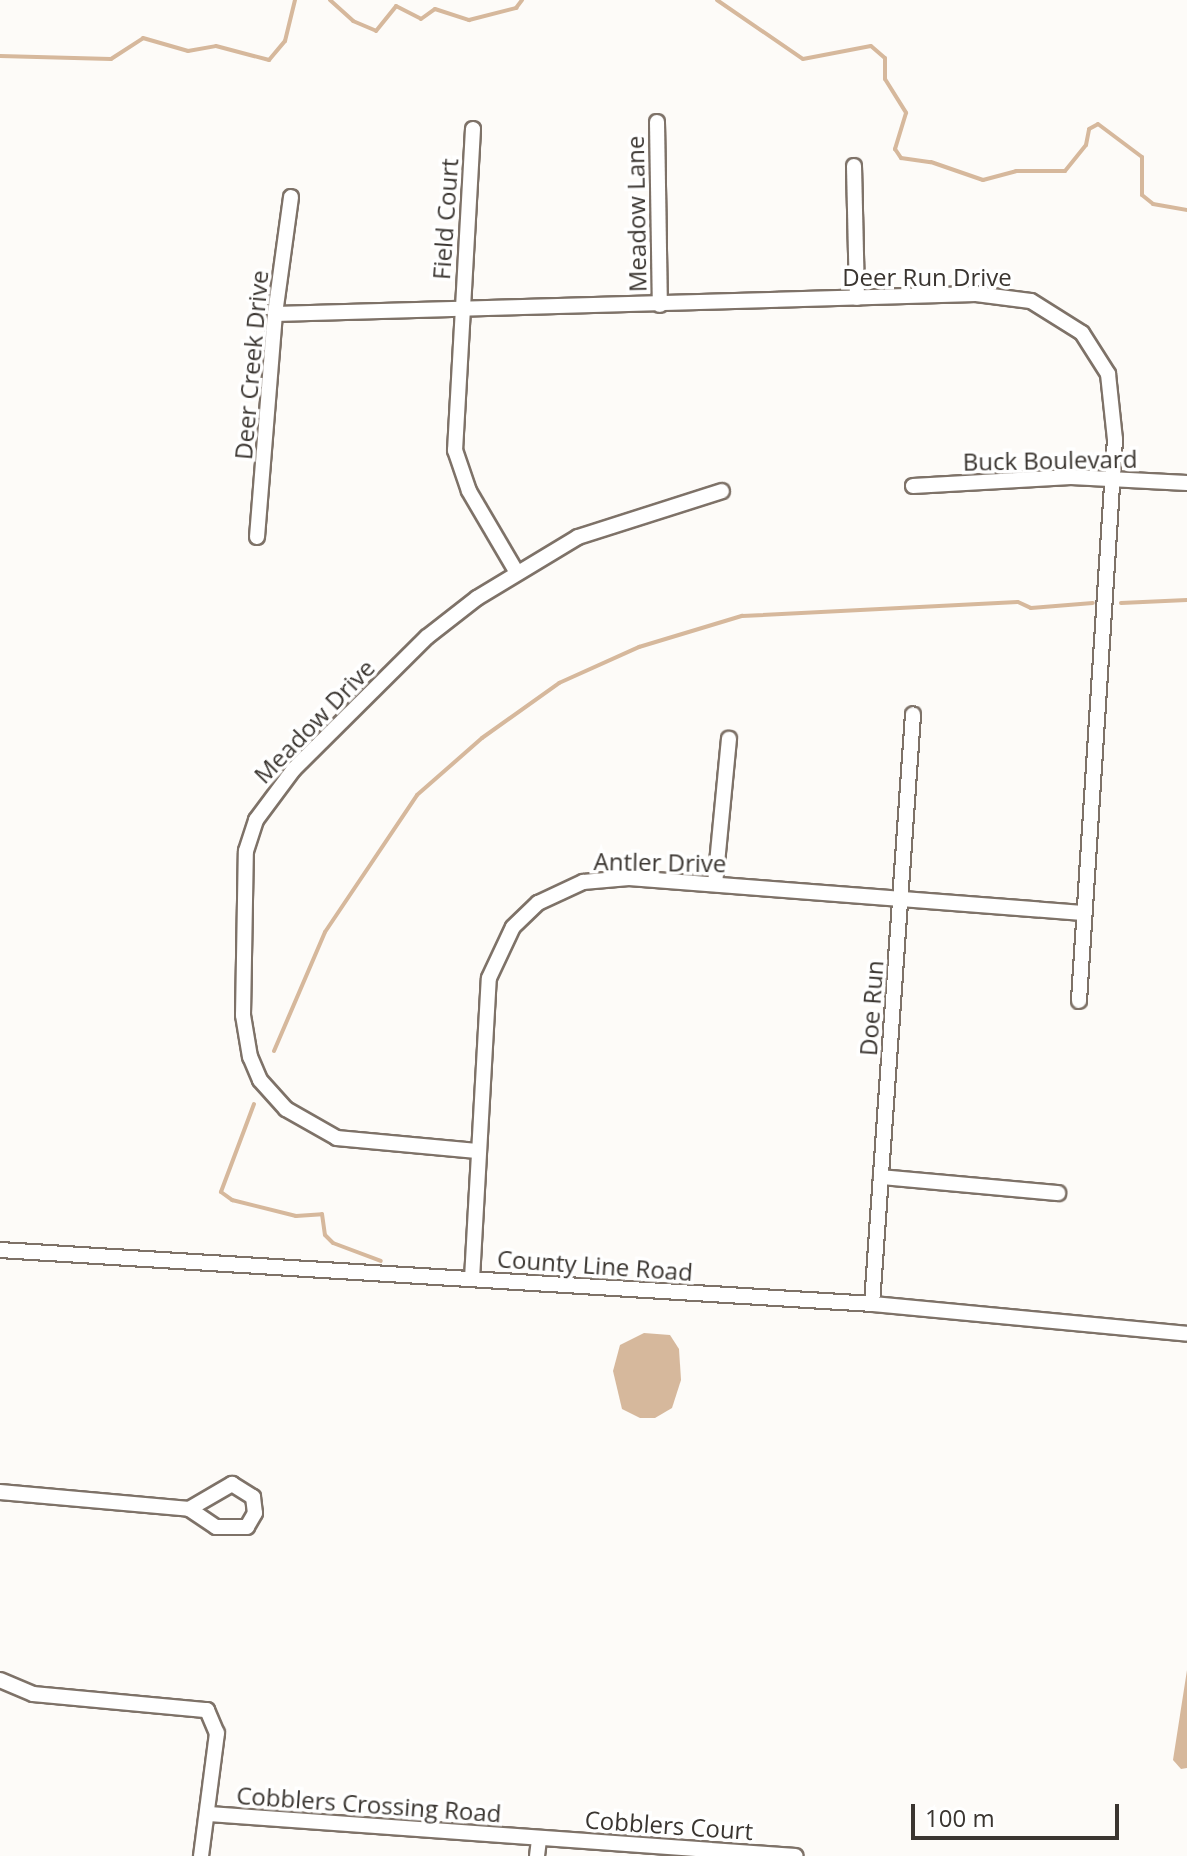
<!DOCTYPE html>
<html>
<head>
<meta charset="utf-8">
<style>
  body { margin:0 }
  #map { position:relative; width:1187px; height:1856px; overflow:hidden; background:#fdfbf8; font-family:"Open Sans",sans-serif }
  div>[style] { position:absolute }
  .water>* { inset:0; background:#d6b89c }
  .stream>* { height:4px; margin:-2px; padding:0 2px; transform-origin:2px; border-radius:2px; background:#d6b89c }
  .roads { filter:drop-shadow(2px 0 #7e7268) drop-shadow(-2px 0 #7e7268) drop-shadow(0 2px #7e7268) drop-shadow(0 -2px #7e7268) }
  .minor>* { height:14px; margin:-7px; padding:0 7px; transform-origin:7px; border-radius:7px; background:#fff }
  span { translate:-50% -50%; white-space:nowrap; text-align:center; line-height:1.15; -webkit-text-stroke:7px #fff; paint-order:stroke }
  .street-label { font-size:24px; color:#3a3530 }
  .scale { position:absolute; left:911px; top:1804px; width:208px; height:36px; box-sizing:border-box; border:4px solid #3a3530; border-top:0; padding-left:10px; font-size:24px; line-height:28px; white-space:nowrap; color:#3a3530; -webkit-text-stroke:6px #fff; paint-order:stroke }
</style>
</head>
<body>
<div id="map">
  <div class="water">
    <div style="clip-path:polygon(644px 1333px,670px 1335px,679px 1349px,681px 1380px,672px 1408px,655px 1418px,640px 1418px,622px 1409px,613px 1371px,620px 1345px)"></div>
    <div style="clip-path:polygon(1187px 1670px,1187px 1768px,1181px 1769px,1173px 1760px)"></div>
  </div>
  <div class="stream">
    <div style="left:330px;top:0;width:31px;rotate:42deg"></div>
    <div style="left:353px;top:21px;width:25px;rotate:23deg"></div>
    <div style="left:376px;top:31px;width:32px;rotate:-51deg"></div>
    <div style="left:396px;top:6px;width:28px;rotate:27deg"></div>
    <div style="left:421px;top:19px;width:17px;rotate:-36deg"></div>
    <div style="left:435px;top:9px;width:36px;rotate:18deg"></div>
    <div style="left:469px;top:20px;width:49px;rotate:-14.3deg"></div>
    <div style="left:516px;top:8px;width:10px;rotate:-53deg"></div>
    <div style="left:717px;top:0;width:104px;rotate:34.5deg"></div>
    <div style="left:803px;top:59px;width:69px;rotate:-10.8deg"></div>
    <div style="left:871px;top:46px;width:18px;rotate:41deg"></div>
    <div style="left:885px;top:58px;width:21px;rotate:90deg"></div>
    <div style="left:885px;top:79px;width:40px;rotate:58deg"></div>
    <div style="left:906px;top:113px;width:38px;rotate:107deg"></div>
    <div style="left:895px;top:149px;width:11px;rotate:56deg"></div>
    <div style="left:901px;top:158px;width:30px;rotate:8deg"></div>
    <div style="left:931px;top:162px;width:55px;rotate:19.1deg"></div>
    <div style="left:983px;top:180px;width:34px;rotate:-15deg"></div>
    <div style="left:1016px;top:171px;width:49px"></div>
    <div style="left:1065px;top:171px;width:33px;rotate:-51deg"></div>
    <div style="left:1086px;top:145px;width:16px;rotate:-79deg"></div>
    <div style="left:1089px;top:129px;width:10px;rotate:-29deg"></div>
    <div style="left:1098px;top:124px;width:55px;rotate:36.9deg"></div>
    <div style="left:1142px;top:157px;width:38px;rotate:90deg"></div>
    <div style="left:1142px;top:195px;width:14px;rotate:39deg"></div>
    <div style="left:1153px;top:204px;width:35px;rotate:10deg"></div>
    <div style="left:0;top:56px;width:111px;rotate:1.5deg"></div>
    <div style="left:111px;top:59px;width:38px;rotate:-33deg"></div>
    <div style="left:143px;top:38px;width:47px;rotate:16.1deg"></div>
    <div style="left:188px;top:51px;width:28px;rotate:-10deg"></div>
    <div style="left:216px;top:46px;width:55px;rotate:14.8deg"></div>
    <div style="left:269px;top:60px;width:25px;rotate:-50deg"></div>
    <div style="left:285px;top:41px;width:42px;rotate:-76.3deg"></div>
    <div style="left:1121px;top:603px;width:66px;rotate:-2.6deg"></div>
    <div style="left:274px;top:1051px;width:129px;rotate:-66.8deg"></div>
    <div style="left:325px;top:932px;width:165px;rotate:-56.1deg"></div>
    <div style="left:417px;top:795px;width:86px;rotate:-41.2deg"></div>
    <div style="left:482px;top:738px;width:95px;rotate:-35.5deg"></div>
    <div style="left:559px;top:683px;width:88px;rotate:-24.2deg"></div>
    <div style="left:639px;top:647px;width:108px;rotate:-16.8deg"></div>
    <div style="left:742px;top:616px;width:276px;rotate:-2.9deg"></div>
    <div style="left:1018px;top:602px;width:14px;rotate:25deg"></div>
    <div style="left:1031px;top:608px;width:62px;rotate:-4.6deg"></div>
    <div style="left:254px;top:1104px;width:94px;rotate:110.6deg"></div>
    <div style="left:221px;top:1192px;width:14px;rotate:36deg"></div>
    <div style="left:232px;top:1200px;width:66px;rotate:14deg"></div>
    <div style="left:296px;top:1216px;width:26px;rotate:-4deg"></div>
    <div style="left:322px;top:1214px;width:21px;rotate:82deg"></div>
    <div style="left:325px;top:1235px;width:11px;rotate:45deg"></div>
    <div style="left:333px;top:1243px;width:51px;rotate:20.6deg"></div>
  </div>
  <div class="roads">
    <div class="minor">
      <div style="left:657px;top:122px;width:183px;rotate:89.1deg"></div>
      <div style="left:473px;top:129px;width:322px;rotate:93.2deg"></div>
      <div style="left:455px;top:450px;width:43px;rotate:71.1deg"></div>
      <div style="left:469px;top:491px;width:93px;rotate:59.6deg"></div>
      <div style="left:854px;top:166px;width:132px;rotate:88.7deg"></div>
      <div style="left:275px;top:314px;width:701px;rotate:-1.63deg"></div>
      <div style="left:976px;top:294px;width:55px;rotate:7.3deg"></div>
      <div style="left:1031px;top:301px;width:60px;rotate:32.1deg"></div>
      <div style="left:1082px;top:333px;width:49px;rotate:57.6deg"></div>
      <div style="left:1108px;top:374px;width:65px;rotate:83.9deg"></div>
      <div style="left:1115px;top:439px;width:563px;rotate:93.67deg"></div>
      <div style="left:913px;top:486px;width:158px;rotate:-3.3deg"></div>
      <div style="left:1071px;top:477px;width:116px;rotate:3deg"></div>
      <div style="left:257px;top:537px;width:224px;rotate:-85.4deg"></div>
      <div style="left:275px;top:314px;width:118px;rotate:-82.2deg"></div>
      <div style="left:715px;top:884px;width:146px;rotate:-84.5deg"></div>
      <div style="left:477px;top:1151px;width:141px;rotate:-174.7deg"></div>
      <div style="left:337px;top:1138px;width:59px;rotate:-150.4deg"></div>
      <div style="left:286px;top:1109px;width:39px;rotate:-132deg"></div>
      <div style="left:260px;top:1080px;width:25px;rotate:-113deg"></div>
      <div style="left:250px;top:1057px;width:43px;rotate:-99.5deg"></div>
      <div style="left:243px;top:1015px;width:164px;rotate:-89deg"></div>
      <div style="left:246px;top:851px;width:33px;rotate:-72deg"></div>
      <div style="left:256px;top:820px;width:64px;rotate:-53.3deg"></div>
      <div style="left:294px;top:769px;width:187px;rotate:-44.8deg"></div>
      <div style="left:427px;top:637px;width:63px;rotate:-38deg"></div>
      <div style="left:477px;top:598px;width:118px;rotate:-31.1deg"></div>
      <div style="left:578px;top:537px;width:151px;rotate:-17.7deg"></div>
      <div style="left:881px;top:1177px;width:178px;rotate:5.2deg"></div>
      <div style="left:0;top:1250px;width:874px;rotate:3.54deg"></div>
      <div style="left:872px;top:1304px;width:316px;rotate:5.4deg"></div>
      <div style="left:472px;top:1279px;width:301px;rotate:-86.8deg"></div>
      <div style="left:489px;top:978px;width:56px;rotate:-64.8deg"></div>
      <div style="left:513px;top:927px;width:35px;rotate:-44deg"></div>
      <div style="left:538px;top:903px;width:50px;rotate:-25deg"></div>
      <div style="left:583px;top:882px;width:46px;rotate:-5deg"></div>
      <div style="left:629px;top:878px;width:455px;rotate:4.4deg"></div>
      <div style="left:872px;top:1304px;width:591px;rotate:-86.02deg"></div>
      <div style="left:232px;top:1484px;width:25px;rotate:32deg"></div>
      <div style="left:253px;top:1497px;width:16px;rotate:83deg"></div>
      <div style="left:255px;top:1513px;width:16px;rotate:120deg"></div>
      <div style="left:247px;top:1527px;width:31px;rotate:180deg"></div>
      <div style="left:216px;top:1527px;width:32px;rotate:-146deg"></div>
      <div style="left:189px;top:1509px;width:50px;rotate:-30.2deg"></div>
      <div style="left:0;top:1492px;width:190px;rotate:5.1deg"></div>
      <div style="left:0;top:1680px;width:36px;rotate:23deg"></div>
      <div style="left:33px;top:1694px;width:175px;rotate:5.3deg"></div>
      <div style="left:207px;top:1710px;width:25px;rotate:67deg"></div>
      <div style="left:217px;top:1733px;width:124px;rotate:97.4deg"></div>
      <div style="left:209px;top:1814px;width:588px;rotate:4.1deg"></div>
      <div style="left:537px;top:1856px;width:17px;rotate:-83deg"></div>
    </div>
  </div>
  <div class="street-label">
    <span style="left:636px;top:214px;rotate:-91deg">Meadow Lane</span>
    <span style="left:445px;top:219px;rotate:-86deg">Field Court</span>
    <span style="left:927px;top:277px">Deer Run Drive</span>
    <span style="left:251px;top:365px;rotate:-85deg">Deer Creek Drive</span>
    <span style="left:1050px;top:460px;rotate:-1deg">Buck Boulevard</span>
    <span style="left:314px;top:721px;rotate:-46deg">Meadow Drive</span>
    <span style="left:660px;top:862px;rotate:1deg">Antler Drive</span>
    <span style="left:871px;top:1008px;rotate:-86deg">Doe Run</span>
    <span style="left:595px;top:1265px;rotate:4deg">County Line Road</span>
    <span style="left:369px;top:1804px;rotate:4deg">Cobblers Crossing Road</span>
    <span style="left:669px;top:1825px;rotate:4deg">Cobblers Court</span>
  </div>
  <div class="scale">100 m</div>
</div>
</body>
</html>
